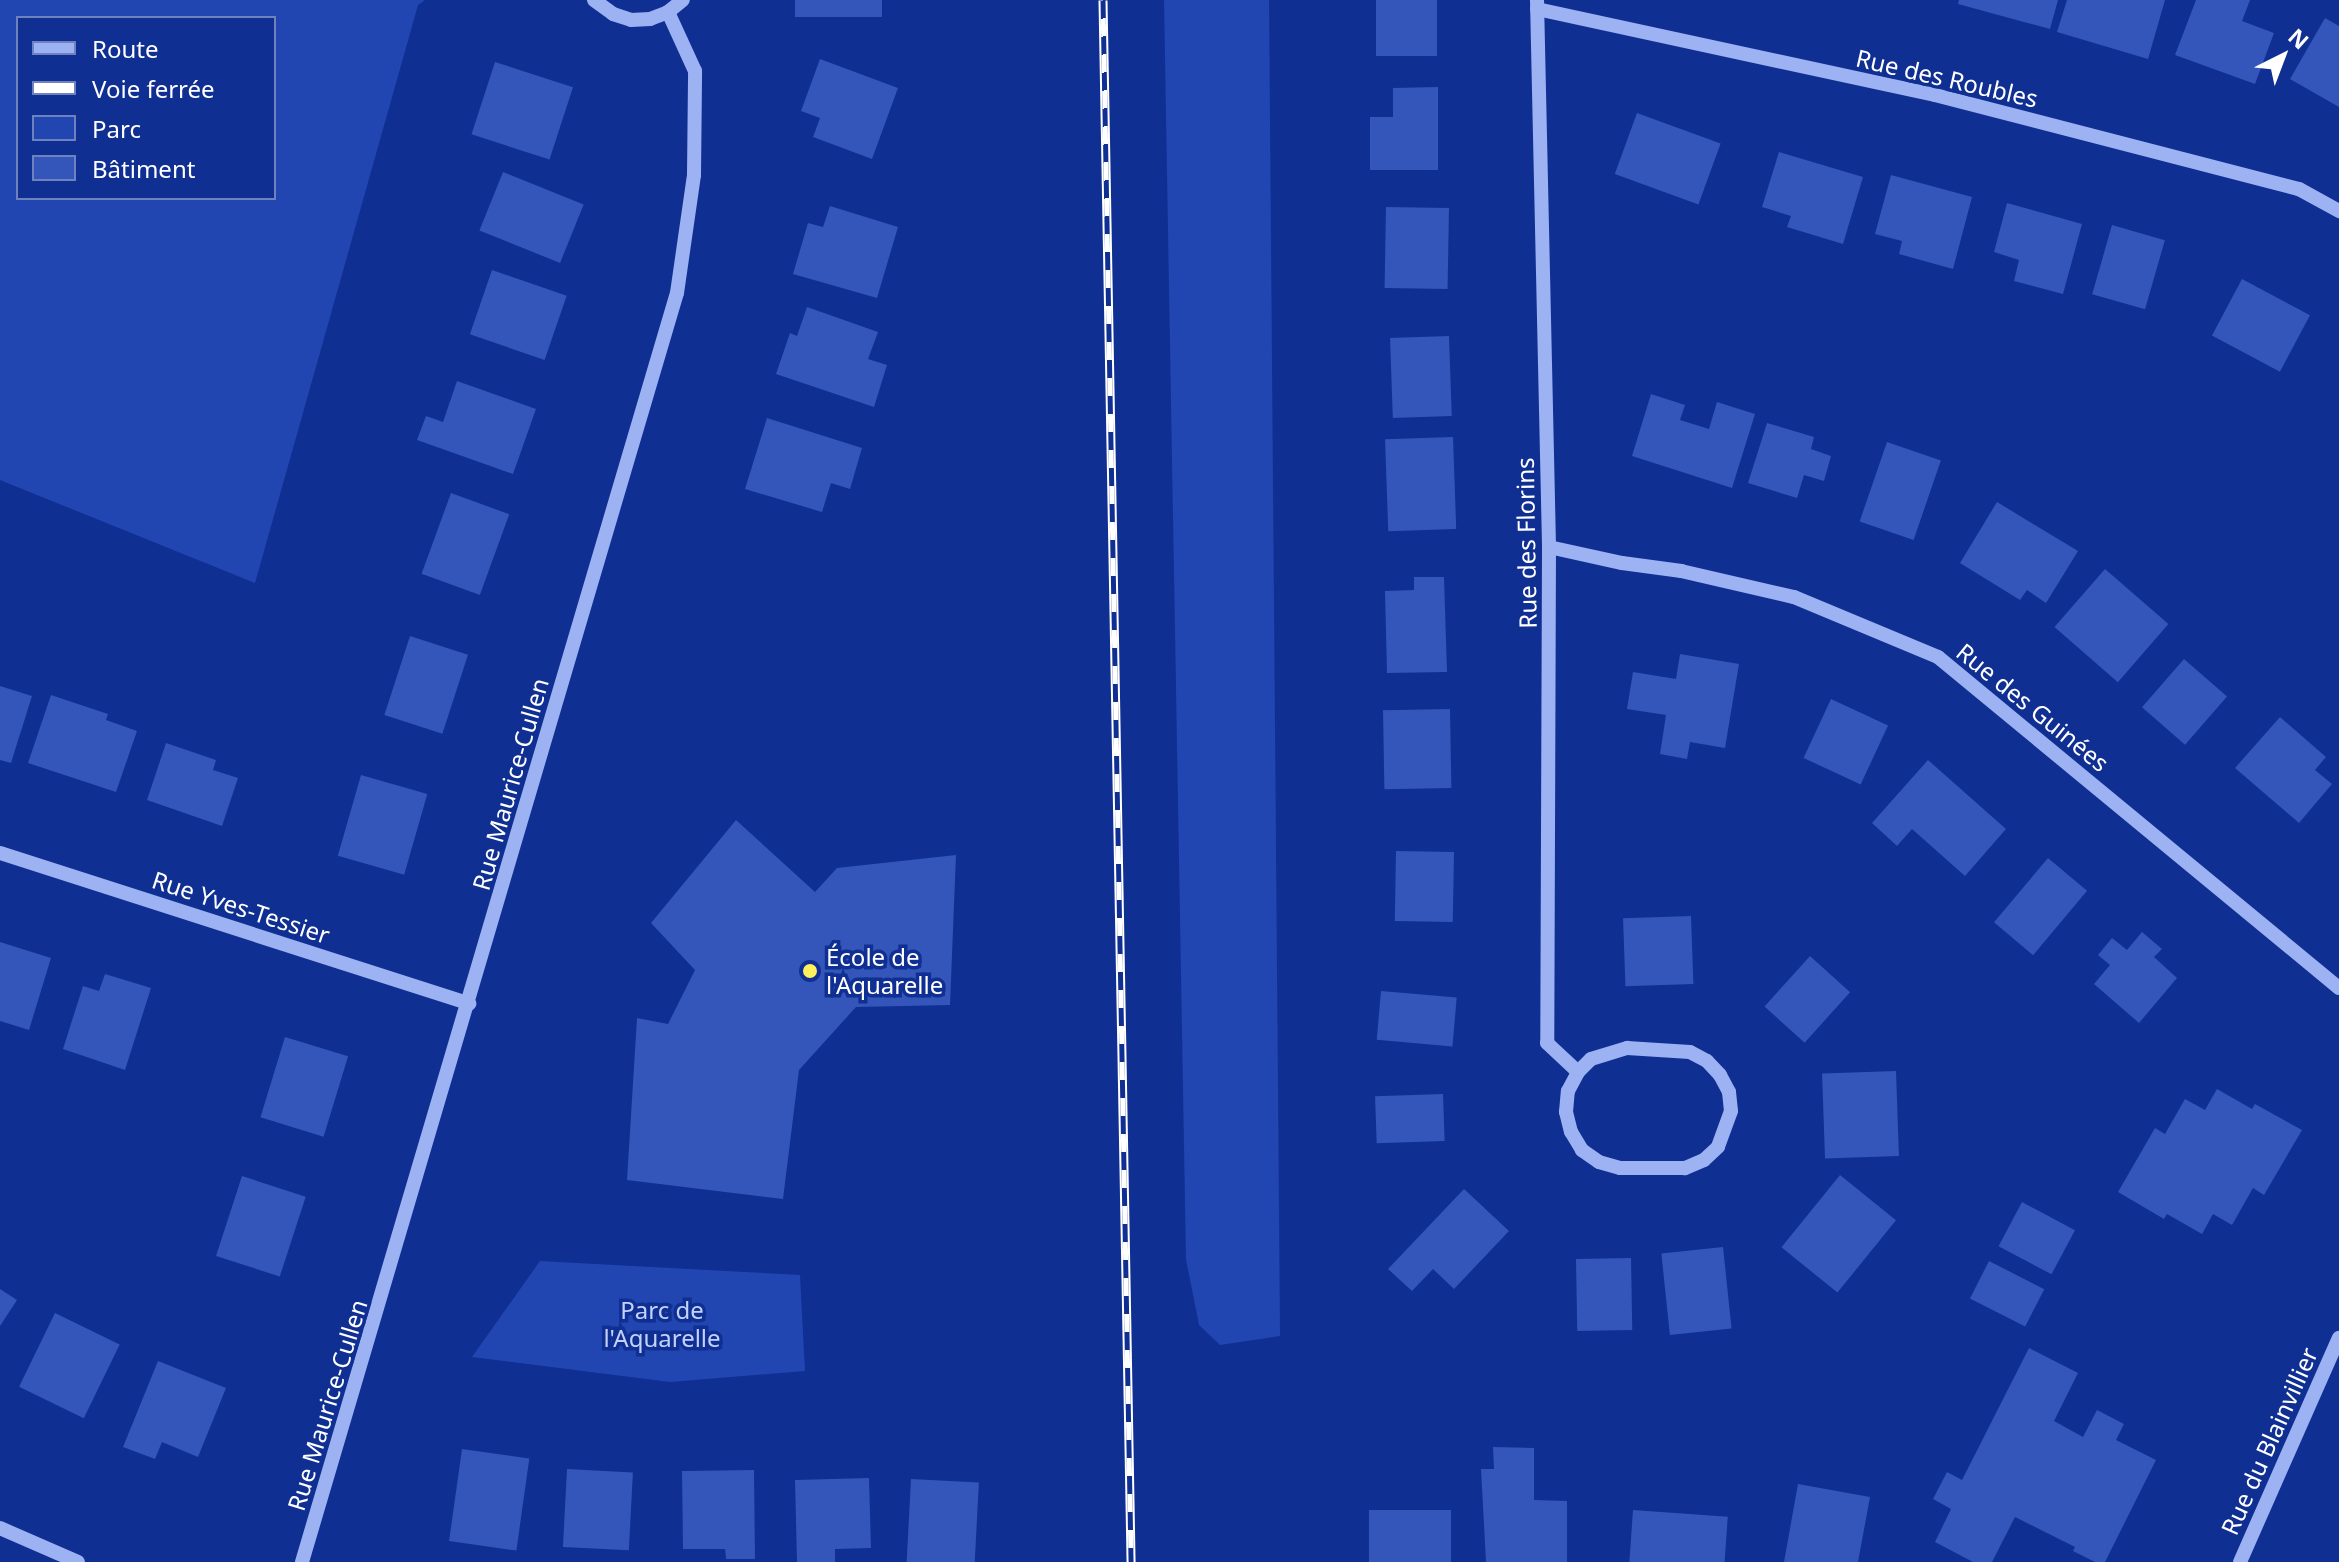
<!DOCTYPE html>
<html>
<head>
<meta charset="utf-8">
<style>
  body { margin:0 }
  #map { position:relative; width:2339px; height:1562px; overflow:hidden; background:#102f92; font-family:"Noto Sans",sans-serif }
  div>[style] { position:absolute }
  .green>* { inset:0; background:#2246b1 }
  .building>* { inset:0; background:#3455b9; transform-origin:0 0 }
  .minor>* { height:14px; margin:-7px; padding:0 7px; transform-origin:7px; border-radius:7px; background:#9cb2f3 }
  .rail>* { height:9px; margin-top:-4.5px; transform-origin:0; background:repeating-linear-gradient(90deg,#102f92 0 18px,#fff 0 36px); box-sizing:border-box; border-block:2px solid #fff }
  .dots>* { width:22px; height:22px; translate:-50% -50%; box-sizing:border-box; border:4px solid #102f92; border-radius:50% }
  span { translate:-50% -50%; white-space:nowrap; text-align:center; line-height:1.15; -webkit-text-stroke:7px #102f92; paint-order:stroke }
  .street-label { font-size:24px; color:#fff }
  .poi-label { font-size:24px; color:#fff }
  .left { translate:0 -50%; text-align:left }
  .park-label { font-size:24px; color:#c3d2fd }
  .legend { position:absolute; left:16px; top:16px; width:260px; height:184px; box-sizing:border-box; background:#102f92; border:2px solid #7082be; margin:0; padding:10px 14px; list-style:none; font-size:24px; color:#fff }
  .legend li { display:flex; align-items:center; gap:16px; height:40px }
  .legend b { width:40px; border:2px solid #7082be }
  .north { position:absolute; left:2243px; top:16px; width:80px; height:80px; -webkit-text-stroke:6px #102f92; paint-order:stroke; rotate:42deg; font-size:22px; font-weight:700; line-height:32px; text-align:center; color:#fff }
  .north::after { content:''; display:block; margin:auto; width:28px; height:36px; background:#fff; clip-path:polygon(50% 0,100% 100%,50% 72%,0 100%) }
</style>
</head>
<body>
<div id="map">
  <div class="green">
    <div style="clip-path:polygon(evenodd,0 0,425px 0,418px 5px,255px 583px,0 480px,0 0,18px 18px,274px 18px,274px 198px,18px 198px,18px 18px)"></div>
    <div style="clip-path:polygon(1164px 0,1269px 0,1280px 1336px,1220px 1345px,1199px 1325px,1186px 1259px)"></div>
    <div style="clip-path:polygon(540px 1261px,800px 1275px,805px 1371px,670px 1382px,472px 1357px)"></div>
  </div>
  <div class="building">
    <div style="left:795px;top:0;width:87px;height:17px"></div>
    <div style="left:1376px;top:0;width:61px;height:56px"></div>
    <div style="clip-path:polygon(1959px 0,2058px 0,2050px 29px,1958px 4px)"></div>
    <div style="clip-path:polygon(2067px 0,2165px 0,2148px 59px,2057px 32px)"></div>
    <div style="clip-path:polygon(2196px 0,2250px 0,2242px 21px,2274px 33px,2255px 84px,2175px 55px)"></div>
    <div style="clip-path:polygon(2325px 18px,2339px 26px,2339px 107px,2290px 79px)"></div>
    <div style="clip-path:polygon(820px 59px,898px 88px,872px 159px,813px 137px,820px 118px,801px 111px)"></div>
    <div style="left:495px;top:62px;width:82px;height:76px;rotate:18deg"></div>
    <div style="clip-path:polygon(1438px 87px,1438px 170px,1370px 170px,1370px 117px,1393px 117px,1393px 88px)"></div>
    <div style="left:1637px;top:113px;width:89px;height:65px;rotate:20deg"></div>
    <div style="clip-path:polygon(1779px 152px,1863px 177px,1843px 244px,1787px 227px,1791px 216px,1762px 207px)"></div>
    <div style="left:503px;top:172px;width:87px;height:63px;rotate:22deg"></div>
    <div style="clip-path:polygon(1891px 175px,1972px 197px,1953px 269px,1899px 254px,1902px 241px,1875px 234px)"></div>
    <div style="clip-path:polygon(2007px 203px,2082px 224px,2063px 294px,2014px 281px,2019px 260px,1994px 252px)"></div>
    <div style="clip-path:polygon(830px 206px,898px 227px,877px 298px,793px 274px,808px 223px,823px 227px)"></div>
    <div style="left:1386px;top:207px;width:63px;height:81px;rotate:1deg"></div>
    <div style="left:2112px;top:225px;width:55px;height:72px;rotate:16deg"></div>
    <div style="left:492px;top:270px;width:79px;height:68px;rotate:19deg"></div>
    <div style="left:2242px;top:279px;width:77px;height:64px;rotate:28deg"></div>
    <div style="clip-path:polygon(807px 307px,878px 332px,868px 359px,887px 365px,874px 407px,776px 374px,790px 333px,797px 336px)"></div>
    <div style="left:1449px;top:336px;width:80px;height:59px;rotate:88deg"></div>
    <div style="clip-path:polygon(457px 381px,536px 409px,513px 474px,417px 440px,426px 416px,443px 422px)"></div>
    <div style="clip-path:polygon(1651px 394px,1685px 405px,1680px 420px,1709px 429px,1717px 402px,1755px 414px,1732px 488px,1632px 456px)"></div>
    <div style="clip-path:polygon(767px 418px,862px 448px,850px 489px,831px 483px,822px 512px,745px 489px)"></div>
    <div style="clip-path:polygon(1767px 423px,1814px 437px,1811px 449px,1831px 456px,1824px 481px,1804px 475px,1797px 498px,1748px 483px)"></div>
    <div style="left:1453px;top:437px;width:92px;height:68px;rotate:88deg"></div>
    <div style="left:1887px;top:442px;width:57px;height:84px;rotate:19deg"></div>
    <div style="left:451px;top:493px;width:62px;height:86px;rotate:20deg"></div>
    <div style="clip-path:polygon(1997px 502px,2078px 551px,2046px 603px,2027px 590px,2020px 600px,1960px 563px)"></div>
    <div style="left:2105px;top:569px;width:84px;height:77px;rotate:41deg"></div>
    <div style="clip-path:polygon(1414px 577px,1444px 577px,1447px 672px,1387px 673px,1385px 591px,1414px 590px)"></div>
    <div style="left:410px;top:636px;width:61px;height:83px;rotate:18deg"></div>
    <div style="clip-path:polygon(1680px 654px,1739px 664px,1725px 748px,1690px 742px,1687px 759px,1660px 754px,1666px 715px,1627px 709px,1633px 672px,1676px 679px)"></div>
    <div style="left:2184px;top:659px;width:57px;height:64px;rotate:41deg"></div>
    <div style="clip-path:polygon(0 686px,32px 696px,11px 763px,0 760px)"></div>
    <div style="clip-path:polygon(51px 695px,108px 714px,106px 720px,137px 731px,116px 792px,28px 763px)"></div>
    <div style="left:1831px;top:699px;width:63px;height:65px;rotate:25deg"></div>
    <div style="left:1450px;top:709px;width:79px;height:67px;rotate:89deg"></div>
    <div style="clip-path:polygon(2280px 717px,2326px 757px,2315px 770px,2332px 784px,2299px 823px,2235px 768px)"></div>
    <div style="clip-path:polygon(166px 743px,216px 760px,213px 770px,238px 778px,222px 826px,147px 800px)"></div>
    <div style="clip-path:polygon(1928px 760px,2006px 829px,1965px 876px,1912px 829px,1897px 846px,1872px 823px)"></div>
    <div style="left:361px;top:775px;width:69px;height:84px;rotate:16deg"></div>
    <div style="clip-path:polygon(736px 820px,815px 892px,837px 868px,956px 855px,950px 1005px,856px 1007px,799px 1070px,783px 1199px,627px 1180px,637px 1018px,668px 1024px,695px 970px,651px 923px)"></div>
    <div style="left:1396px;top:851px;width:58px;height:70px;rotate:1deg"></div>
    <div style="left:2048px;top:858px;width:51px;height:84px;rotate:40deg"></div>
    <div style="left:1691px;top:916px;width:68px;height:68px;rotate:88deg"></div>
    <div style="clip-path:polygon(2142px 932px,2162px 949px,2154px 957px,2177px 978px,2139px 1023px,2094px 984px,2110px 965px,2098px 955px,2112px 938px,2127px 950px)"></div>
    <div style="clip-path:polygon(0 942px,51px 958px,29px 1030px,0 1021px)"></div>
    <div style="left:1810px;top:956px;width:54px;height:68px;rotate:42deg"></div>
    <div style="clip-path:polygon(105px 974px,151px 988px,125px 1070px,63px 1049px,83px 986px,99px 991px)"></div>
    <div style="left:1381px;top:991px;width:76px;height:49px;rotate:5deg"></div>
    <div style="left:285px;top:1037px;width:66px;height:84px;rotate:17deg"></div>
    <div style="left:1896px;top:1071px;width:85px;height:74px;rotate:88deg"></div>
    <div style="clip-path:polygon(2217px 1089px,2252px 1109px,2255px 1104px,2302px 1130px,2264px 1195px,2253px 1188px,2232px 1225px,2213px 1214px,2202px 1234px,2167px 1214px,2164px 1219px,2118px 1192px,2155px 1128px,2165px 1134px,2185px 1099px,2205px 1110px)"></div>
    <div style="left:1443px;top:1094px;width:47px;height:68px;rotate:88deg"></div>
    <div style="left:1840px;top:1175px;width:72px;height:93px;rotate:39deg"></div>
    <div style="left:242px;top:1176px;width:67px;height:84px;rotate:18deg"></div>
    <div style="clip-path:polygon(1464px 1189px,1509px 1231px,1454px 1289px,1433px 1269px,1412px 1291px,1388px 1269px)"></div>
    <div style="left:2022px;top:1202px;width:60px;height:50px;rotate:28deg"></div>
    <div style="left:1723px;top:1247px;width:82px;height:62px;rotate:84deg"></div>
    <div style="left:1631px;top:1258px;width:72px;height:55px;rotate:89deg"></div>
    <div style="left:1989px;top:1261px;width:62px;height:42px;rotate:27deg"></div>
    <div style="clip-path:polygon(0 1289px,17px 1300px,0 1326px)"></div>
    <div style="left:55px;top:1313px;width:72px;height:82px;rotate:26deg"></div>
    <div style="clip-path:polygon(2029px 1348px,2078px 1373px,2054px 1421px,2083px 1437px,2097px 1410px,2124px 1424px,2116px 1440px,2156px 1460px,2105px 1562px,2095px 1562px,2073px 1551px,2075px 1547px,2015px 1517px,1992px 1562px,1973px 1562px,1935px 1542px,1951px 1509px,1933px 1499px,1947px 1472px,1962px 1480px)"></div>
    <div style="clip-path:polygon(158px 1361px,226px 1388px,198px 1457px,162px 1442px,155px 1459px,123px 1447px)"></div>
    <div style="clip-path:polygon(1493px 1447px,1534px 1448px,1534px 1500px,1567px 1501px,1567px 1562px,1486px 1562px,1481px 1469px,1494px 1469px)"></div>
    <div style="left:462px;top:1449px;width:68px;height:93px;rotate:8deg"></div>
    <div style="left:567px;top:1469px;width:66px;height:78px;rotate:3deg"></div>
    <div style="clip-path:polygon(754px 1470px,755px 1559px,726px 1559px,725px 1549px,683px 1549px,682px 1471px)"></div>
    <div style="clip-path:polygon(869px 1478px,871px 1548px,835px 1549px,835px 1562px,797px 1562px,795px 1480px)"></div>
    <div style="left:911px;top:1479px;width:68px;height:83px;rotate:3deg"></div>
    <div style="clip-path:polygon(1798px 1484px,1870px 1497px,1858px 1562px,1784px 1562px)"></div>
    <div style="left:1451px;top:1510px;width:52px;height:82px;rotate:90deg"></div>
    <div style="left:1633px;top:1510px;width:95px;height:52px;rotate:4deg"></div>
  </div>
  <div class="minor">
    <div style="left:594px;top:0;width:24px;rotate:36deg"></div>
    <div style="left:613px;top:14px;width:19px;rotate:18deg"></div>
    <div style="left:631px;top:20px;width:19px;rotate:-3deg"></div>
    <div style="left:650px;top:19px;width:19px;rotate:-21deg"></div>
    <div style="left:668px;top:12px;width:19px;rotate:-39deg"></div>
    <div style="left:1537px;top:0;width:547px;rotate:88.74deg"></div>
    <div style="left:1549px;top:547px;width:496px;rotate:90.2deg"></div>
    <div style="left:1547px;top:1043px;width:42px;rotate:43.1deg"></div>
    <div style="left:1537px;top:9px;width:407px;rotate:12.2deg"></div>
    <div style="left:1935px;top:95px;width:376px;rotate:14.5deg"></div>
    <div style="left:2299px;top:189px;width:46px;rotate:28.8deg"></div>
    <div style="left:1549px;top:547px;width:75px;rotate:12.4deg"></div>
    <div style="left:1622px;top:563px;width:60px;rotate:7.7deg"></div>
    <div style="left:1681px;top:571px;width:116px;rotate:13deg"></div>
    <div style="left:1794px;top:597px;width:156px;rotate:22.6deg"></div>
    <div style="left:1938px;top:657px;width:520px;rotate:39.54deg"></div>
    <div style="left:0;top:853px;width:493px;rotate:17.8deg"></div>
    <div style="left:1627px;top:1048px;width:63px;rotate:3.6deg"></div>
    <div style="left:1690px;top:1052px;width:19px;rotate:28deg"></div>
    <div style="left:1707px;top:1061px;width:19px;rotate:47deg"></div>
    <div style="left:1720px;top:1075px;width:19px;rotate:62deg"></div>
    <div style="left:1729px;top:1092px;width:19px;rotate:84deg"></div>
    <div style="left:1731px;top:1111px;width:38px;rotate:110deg"></div>
    <div style="left:1718px;top:1147px;width:19px;rotate:137deg"></div>
    <div style="left:1704px;top:1160px;width:21px;rotate:157deg"></div>
    <div style="left:1685px;top:1168px;width:65px;rotate:180deg"></div>
    <div style="left:1620px;top:1168px;width:22px;rotate:-164deg"></div>
    <div style="left:1599px;top:1162px;width:21px;rotate:-145deg"></div>
    <div style="left:1582px;top:1150px;width:21px;rotate:-121deg"></div>
    <div style="left:1571px;top:1132px;width:21px;rotate:-104deg"></div>
    <div style="left:1566px;top:1112px;width:21px;rotate:-85deg"></div>
    <div style="left:1568px;top:1091px;width:21px;rotate:-62deg"></div>
    <div style="left:1578px;top:1072px;width:18px;rotate:-45deg"></div>
    <div style="left:1591px;top:1059px;width:38px;rotate:-17deg"></div>
    <div style="left:0;top:1528px;width:85px;rotate:23.6deg"></div>
    <div style="left:302px;top:1562px;width:1323px;rotate:-73.54deg"></div>
    <div style="left:677px;top:293px;width:119px;rotate:-81.8deg"></div>
    <div style="left:694px;top:175px;width:104px;rotate:-89.4deg"></div>
    <div style="left:695px;top:71px;width:65px;rotate:-114.6deg"></div>
    <div style="left:2240px;top:1562px;width:245px;rotate:-66.2deg"></div>
  </div>
  <div class="rail">
    <div style="left:1103px;top:0;width:1562px;rotate:88.97deg"></div>
  </div>
  <div class="dots">
    <div style="left:810px;top:971px;background:#fff15e"></div>
  </div>
  <div class="street-label">
    <span style="left:1947px;top:78px;rotate:13deg">Rue des Roubles</span>
    <span style="left:1526px;top:543px;rotate:-91deg">Rue des Florins</span>
    <span style="left:2033px;top:707px;rotate:39deg">Rue des Guinées</span>
    <span style="left:510px;top:784px;rotate:-74deg">Rue Maurice-Cullen</span>
    <span style="left:241px;top:907px;rotate:18deg">Rue Yves-Tessier</span>
    <span style="left:327px;top:1405px;rotate:-73deg">Rue Maurice-Cullen</span>
    <span style="left:2269px;top:1441px;rotate:-66deg">Rue du Blainvillier</span>
  </div>
  <div class="poi-label">
    <span class="left" style="left:826px;top:971px">École de<br>l'Aquarelle</span>
  </div>
  <div class="park-label">
    <span style="left:662px;top:1324px">Parc de<br>l'Aquarelle</span>
  </div>
  <ul class="legend">
  <li><b style="height:10px;background:#9cb2f3"></b>Route</li>
  <li><b style="height:10px;background:#fff"></b>Voie ferrée</li>
  <li><b style="height:22px;background:#2246b1"></b>Parc</li>
  <li><b style="height:22px;background:#3455b9"></b>Bâtiment</li>
  </ul>
  <div class="north">N</div>
</div>
</body>
</html>
